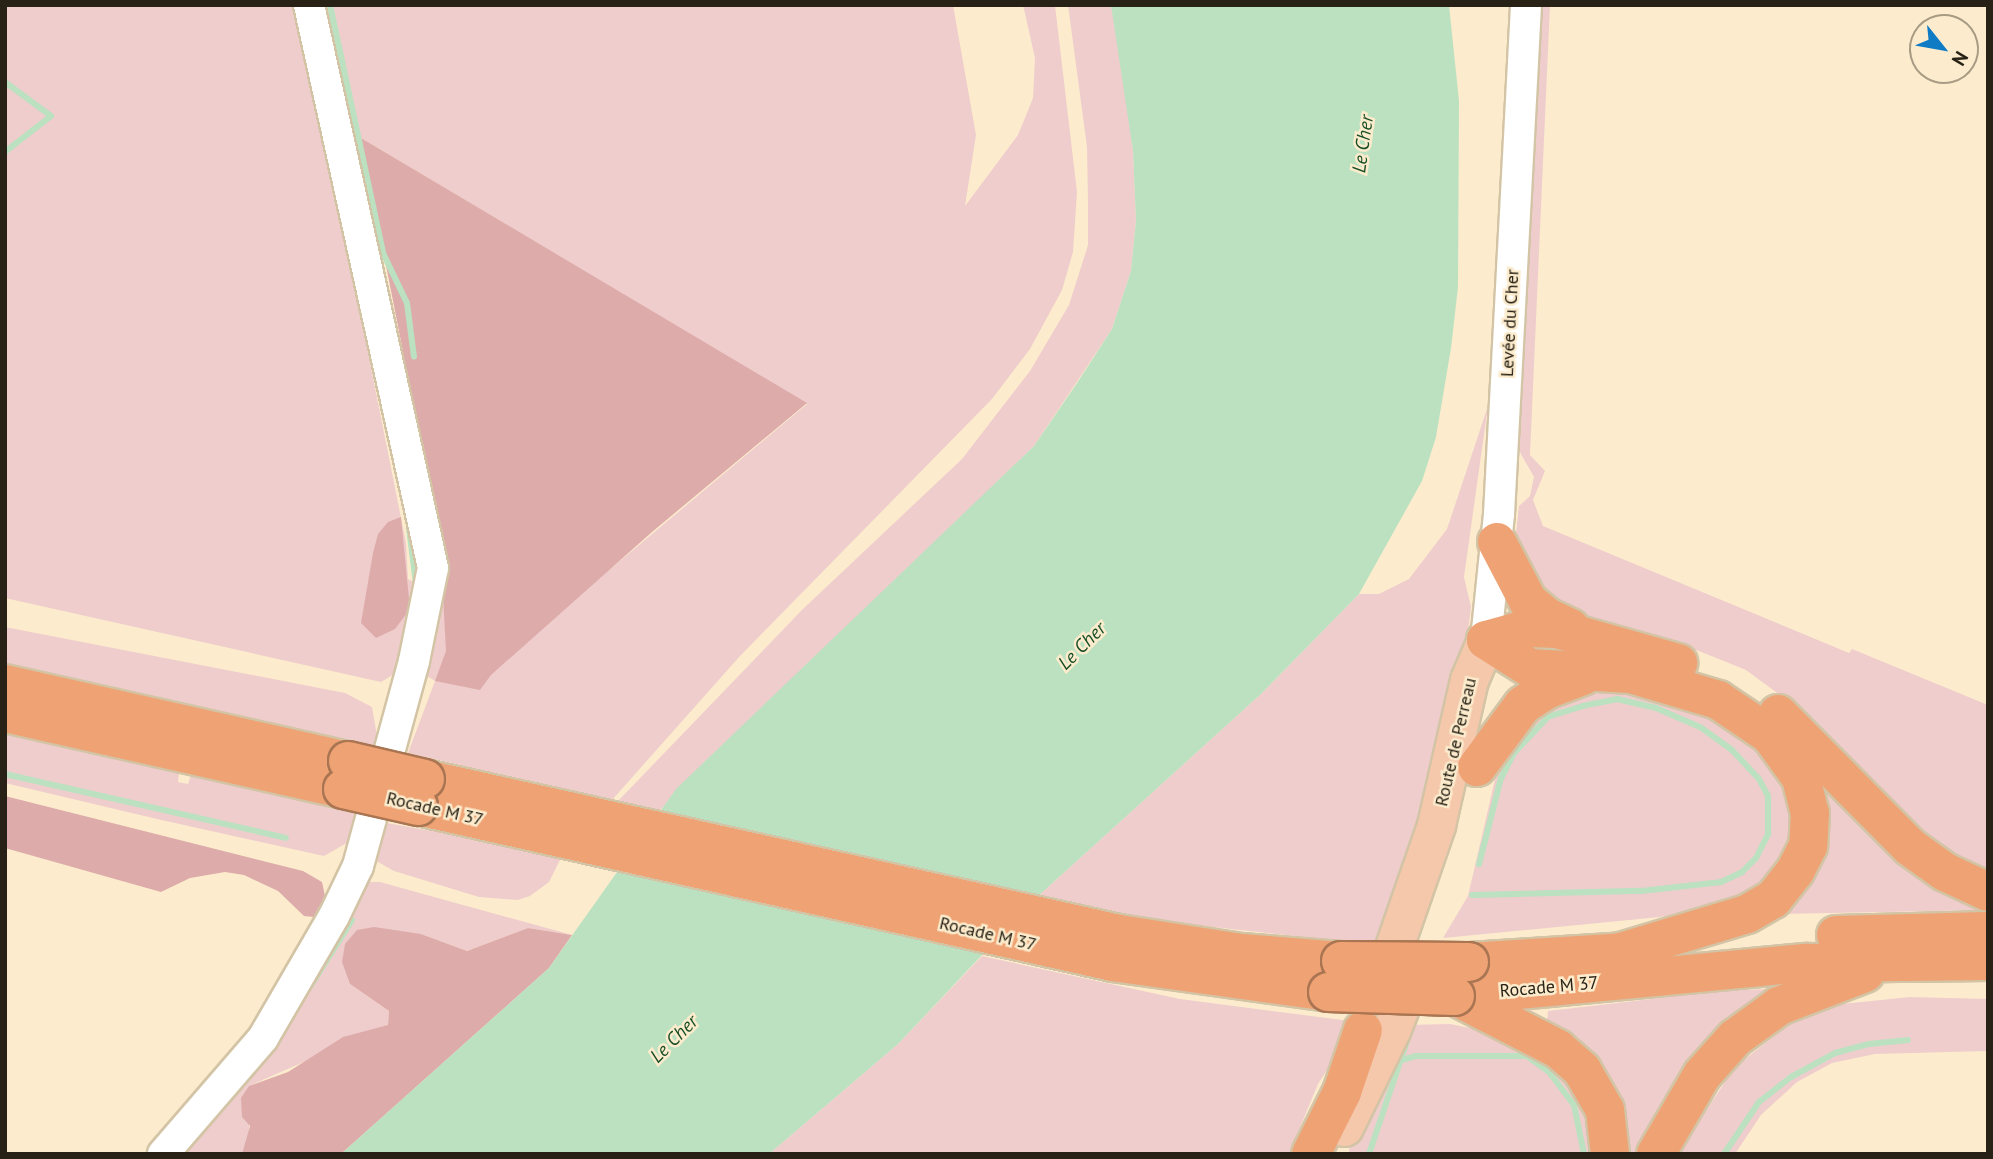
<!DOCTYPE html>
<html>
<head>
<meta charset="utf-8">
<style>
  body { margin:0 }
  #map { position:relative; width:1993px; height:1159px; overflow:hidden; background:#fceccd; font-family:"PT Sans",sans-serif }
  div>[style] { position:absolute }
  .green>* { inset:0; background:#efcdcc }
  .forest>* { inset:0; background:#ddabaa }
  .water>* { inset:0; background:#bbe1c1 }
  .stream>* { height:6px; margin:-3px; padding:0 3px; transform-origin:3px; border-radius:3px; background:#bbe1c1 }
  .roads { filter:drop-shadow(2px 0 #d3c4a6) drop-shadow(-2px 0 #d3c4a6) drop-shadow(0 2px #d3c4a6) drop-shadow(0 -2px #d3c4a6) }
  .minor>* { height:30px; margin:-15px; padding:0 15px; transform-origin:15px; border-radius:15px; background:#fff }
  .major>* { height:37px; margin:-18.5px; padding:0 18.5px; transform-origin:18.5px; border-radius:18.5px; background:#f5c7ab }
  .highway>* { height:38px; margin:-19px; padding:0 19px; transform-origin:19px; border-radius:19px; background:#efa273 }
  .bridges { filter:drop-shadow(2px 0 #a97552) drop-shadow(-2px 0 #a97552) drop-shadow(0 2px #a97552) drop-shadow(0 -2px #a97552) }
  .highway-bridge>* { height:38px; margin:-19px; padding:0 19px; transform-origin:19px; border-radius:19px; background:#efa273 }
  span { translate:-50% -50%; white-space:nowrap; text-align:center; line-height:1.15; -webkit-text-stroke:5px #fceccd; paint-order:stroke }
  .street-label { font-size:18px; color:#282216 }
  .water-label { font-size:19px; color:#164e26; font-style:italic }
  .frame { position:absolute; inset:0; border:7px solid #282216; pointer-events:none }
  .north { position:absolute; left:1909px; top:14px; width:70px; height:70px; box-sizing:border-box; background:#fceccd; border:2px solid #a79b84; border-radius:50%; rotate:121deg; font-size:19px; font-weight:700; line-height:28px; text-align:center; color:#282216 }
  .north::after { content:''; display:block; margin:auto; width:24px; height:32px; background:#0f7bc5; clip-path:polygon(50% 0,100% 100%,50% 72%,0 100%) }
</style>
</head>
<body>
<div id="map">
  <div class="green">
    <div style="clip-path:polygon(evenodd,5px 5px,953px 5px,976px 135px,965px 206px,1018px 135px,1033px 98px,1035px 58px,1023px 5px,1055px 5px,1077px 192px,1073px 252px,1062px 290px,1030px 349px,992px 399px,740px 656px,612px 800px,408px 753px,435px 681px,409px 665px,381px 682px,5px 598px,5px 5px,321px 117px,361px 138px,807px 404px,608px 571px,442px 596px,408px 579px,406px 543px,321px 117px)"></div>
    <div style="clip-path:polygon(1068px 5px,1111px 5px,1120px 54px,1133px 151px,1136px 220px,1131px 271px,1112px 329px,1034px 446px,659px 811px,618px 801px,803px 609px,962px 459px,1030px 371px,1069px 305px,1088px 245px,1088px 203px,1087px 147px)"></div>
    <div style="clip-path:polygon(1538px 5px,1550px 5px,1530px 455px,1545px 471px,1533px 500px,1543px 526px,1849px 653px,1852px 649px,1988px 705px,1988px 875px,1953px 859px,1904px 822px,1806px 714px,1746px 670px,1699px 651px,1551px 612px,1515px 542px,1519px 506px,1530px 496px,1534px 477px,1517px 447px)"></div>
    <div style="clip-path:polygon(1488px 406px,1464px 577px,1471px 607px,1469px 624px,1389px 941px,1339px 941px,1122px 917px,1036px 898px,1261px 694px,1359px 594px,1379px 594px,1409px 579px,1447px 529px)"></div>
    <div style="clip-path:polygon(5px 627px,345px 693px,372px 707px,379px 748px,5px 663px)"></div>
    <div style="clip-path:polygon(1615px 686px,1713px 713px,1759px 746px,1785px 783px,1793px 826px,1784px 858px,1761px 889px,1733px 904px,1660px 917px,1443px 938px,1468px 896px,1496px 775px,1522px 731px,1568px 696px)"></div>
    <div style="clip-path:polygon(5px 734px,179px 773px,178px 782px,188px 784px,191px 775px,361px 815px,352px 840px,324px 856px,157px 819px,5px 783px)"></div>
    <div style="clip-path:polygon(1794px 747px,1988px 910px,1779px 914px,1810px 863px)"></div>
    <div style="clip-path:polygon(381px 822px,472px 838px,561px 858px,549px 882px,530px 896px,518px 900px,479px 897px,394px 871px,378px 862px,374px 856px)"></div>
    <div style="clip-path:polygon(366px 882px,380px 882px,572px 935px,528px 928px,467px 951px,421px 934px,350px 984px,389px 1011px,388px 1025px,249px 1086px,249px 1138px,242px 1154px,175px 1154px)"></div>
    <div style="clip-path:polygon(982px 956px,1180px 999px,1358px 1022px,1318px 1084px,1289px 1154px,769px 1154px,898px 1044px)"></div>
    <div style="clip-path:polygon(1793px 988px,1642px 1154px,1623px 1154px,1547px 1023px,1548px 1011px,1720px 991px)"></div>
    <div style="clip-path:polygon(1910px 997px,1988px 999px,1988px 1051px,1875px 1054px,1832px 1063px,1797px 1082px,1761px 1115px,1735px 1154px,1677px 1154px,1735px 1067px,1792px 1022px,1842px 1004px)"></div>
    <div style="clip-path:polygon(1450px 1024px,1518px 1038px,1585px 1098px,1595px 1154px,1349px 1154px,1350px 1135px,1406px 1025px)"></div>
  </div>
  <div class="forest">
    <div style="clip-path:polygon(361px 138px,807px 403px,652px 532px,491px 675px,480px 690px,435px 681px,446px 651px,440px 540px)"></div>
    <div style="clip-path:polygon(401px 517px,410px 609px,395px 629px,376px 638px,361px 623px,373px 553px,378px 534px,388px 522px)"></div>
    <div style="clip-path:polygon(5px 796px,303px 871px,322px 882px,325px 896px,322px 909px,314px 917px,304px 916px,278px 891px,244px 875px,225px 872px,190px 878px,161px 892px,5px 848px)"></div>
    <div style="clip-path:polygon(374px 927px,421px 934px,467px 951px,528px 928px,572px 935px,549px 968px,341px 1154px,242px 1154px,250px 1126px,242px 1117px,241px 1098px,249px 1086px,288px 1072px,343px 1037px,388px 1025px,389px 1011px,350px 984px,342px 962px,345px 944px,357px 930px)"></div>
  </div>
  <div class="water">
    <div style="clip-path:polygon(1111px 5px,1449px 5px,1459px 101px,1458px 287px,1451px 348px,1436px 437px,1422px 481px,1359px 594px,1261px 694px,1036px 898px,898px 1044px,769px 1154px,341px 1154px,549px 968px,676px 789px,1034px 446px,1077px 383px,1112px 329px,1131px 271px,1136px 220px,1133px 151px)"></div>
  </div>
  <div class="stream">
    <div style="left:330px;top:5px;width:254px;rotate:77.9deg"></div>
    <div style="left:383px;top:253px;width:55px;rotate:64.4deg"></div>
    <div style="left:407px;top:303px;width:54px;rotate:82.6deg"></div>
    <div style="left:5px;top:82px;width:57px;rotate:36.5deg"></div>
    <div style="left:51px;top:116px;width:58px;rotate:142deg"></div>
    <div style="left:409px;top:528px;width:56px;rotate:82.9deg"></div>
    <div style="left:5px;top:774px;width:288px;rotate:12.8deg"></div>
    <div style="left:1472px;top:895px;width:169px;rotate:-1.4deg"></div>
    <div style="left:1641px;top:891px;width:81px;rotate:-6.4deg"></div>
    <div style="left:1721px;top:882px;width:23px;rotate:-25deg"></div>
    <div style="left:1742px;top:872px;width:20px;rotate:-45deg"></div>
    <div style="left:1756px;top:858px;width:27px;rotate:-63deg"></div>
    <div style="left:1768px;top:834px;width:38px;rotate:-90deg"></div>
    <div style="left:1768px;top:796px;width:19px;rotate:-118deg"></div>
    <div style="left:1759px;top:779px;width:40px;rotate:-133deg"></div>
    <div style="left:1732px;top:750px;width:39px;rotate:-144deg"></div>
    <div style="left:1700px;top:727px;width:48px;rotate:-156.6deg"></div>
    <div style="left:1656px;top:708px;width:39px;rotate:-167deg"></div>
    <div style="left:1618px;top:699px;width:36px;rotate:169deg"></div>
    <div style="left:1583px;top:706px;width:37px;rotate:163deg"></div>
    <div style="left:1548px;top:717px;width:50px;rotate:133.4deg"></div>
    <div style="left:1514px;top:753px;width:28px;rotate:117deg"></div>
    <div style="left:1501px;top:778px;width:89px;rotate:104.3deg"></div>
    <div style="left:310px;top:987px;width:79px;rotate:-57.9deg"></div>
    <div style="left:1402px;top:1060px;width:15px;rotate:-16deg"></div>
    <div style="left:1416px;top:1056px;width:111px"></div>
    <div style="left:1527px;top:1056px;width:27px;rotate:36deg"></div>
    <div style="left:1549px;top:1072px;width:41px;rotate:52.9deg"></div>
    <div style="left:1574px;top:1105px;width:50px;rotate:78.5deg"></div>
    <div style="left:1369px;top:1154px;width:141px;rotate:-71.4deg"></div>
    <div style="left:1724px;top:1154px;width:63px;rotate:-56.1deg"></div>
    <div style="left:1759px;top:1102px;width:41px;rotate:-38deg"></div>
    <div style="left:1791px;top:1077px;width:50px;rotate:-28.6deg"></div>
    <div style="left:1835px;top:1053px;width:35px;rotate:-15deg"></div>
    <div style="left:1869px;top:1044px;width:39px;rotate:-6deg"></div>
  </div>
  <div class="roads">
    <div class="minor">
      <div style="left:1486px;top:640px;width:127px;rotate:-84.1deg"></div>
      <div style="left:1499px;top:514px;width:510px;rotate:-86.96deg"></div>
      <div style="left:163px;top:1154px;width:153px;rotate:-49.2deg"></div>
      <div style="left:263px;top:1038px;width:141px;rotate:-59.8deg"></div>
      <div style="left:334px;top:916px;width:55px;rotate:-64.4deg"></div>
      <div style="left:358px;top:866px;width:213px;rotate:-74.7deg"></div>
      <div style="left:414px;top:661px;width:95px;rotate:-78.5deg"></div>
      <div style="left:433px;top:568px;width:576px;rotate:-102.42deg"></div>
    </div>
    <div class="major">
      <div style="left:1379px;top:990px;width:175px;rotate:-70.9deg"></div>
      <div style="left:1436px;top:825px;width:149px;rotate:-77.2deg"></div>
      <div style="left:1469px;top:680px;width:43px;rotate:-67deg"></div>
      <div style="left:1344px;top:1127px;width:110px;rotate:-64.1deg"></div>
      <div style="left:1392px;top:1028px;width:66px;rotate:-68.8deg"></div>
    </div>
    <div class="highway">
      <div style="left:1497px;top:542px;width:67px;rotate:62.3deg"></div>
      <div style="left:1528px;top:601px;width:25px;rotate:40deg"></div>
      <div style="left:1547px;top:617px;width:26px;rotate:25deg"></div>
      <div style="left:1486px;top:640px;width:52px;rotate:32.5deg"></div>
      <div style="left:1530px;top:668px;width:101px;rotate:3.4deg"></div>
      <div style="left:1631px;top:674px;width:91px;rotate:16.6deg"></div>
      <div style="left:1718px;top:700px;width:63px;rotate:33.9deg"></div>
      <div style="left:1770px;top:735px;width:53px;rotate:54.2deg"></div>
      <div style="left:1801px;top:778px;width:36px;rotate:76deg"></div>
      <div style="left:1810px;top:813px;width:33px;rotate:93deg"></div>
      <div style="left:1808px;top:846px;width:27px;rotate:117deg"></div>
      <div style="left:1796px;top:870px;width:37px;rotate:128deg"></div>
      <div style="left:1773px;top:899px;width:30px;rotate:150deg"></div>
      <div style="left:1747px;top:914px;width:136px;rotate:163.3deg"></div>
      <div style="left:1486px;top:640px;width:46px;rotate:-15.3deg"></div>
      <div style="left:1530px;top:628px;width:27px;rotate:2deg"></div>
      <div style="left:1557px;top:629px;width:126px;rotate:15.7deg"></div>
      <div style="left:5px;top:684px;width:352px;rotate:12.7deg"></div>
      <div style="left:5px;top:713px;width:346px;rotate:12.7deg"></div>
      <div style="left:1778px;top:714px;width:187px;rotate:45.2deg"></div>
      <div style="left:1910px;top:847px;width:43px;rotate:35.5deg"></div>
      <div style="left:1945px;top:872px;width:47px;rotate:24.9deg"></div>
      <div style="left:1477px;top:767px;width:77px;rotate:-53.4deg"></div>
      <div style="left:1523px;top:705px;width:27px;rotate:-33deg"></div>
      <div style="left:1546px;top:690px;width:40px;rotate:-21deg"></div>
      <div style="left:425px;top:779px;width:711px;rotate:12.59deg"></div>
      <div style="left:1119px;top:934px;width:124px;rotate:8.8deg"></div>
      <div style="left:1242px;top:953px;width:99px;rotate:4.6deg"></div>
      <div style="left:418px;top:806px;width:712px;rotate:12.65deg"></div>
      <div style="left:1113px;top:962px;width:217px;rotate:7.9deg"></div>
      <div style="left:1836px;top:935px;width:152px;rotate:-1.5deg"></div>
      <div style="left:1469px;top:962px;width:174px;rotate:-3.6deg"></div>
      <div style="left:1455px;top:996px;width:354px;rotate:-5.4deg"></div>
      <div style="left:1807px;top:963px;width:181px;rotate:-0.6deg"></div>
      <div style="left:1455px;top:996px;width:116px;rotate:27.2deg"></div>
      <div style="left:1558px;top:1049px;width:32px;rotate:41deg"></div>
      <div style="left:1582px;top:1070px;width:46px;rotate:60.1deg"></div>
      <div style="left:1605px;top:1110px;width:44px;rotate:83.5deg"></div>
      <div style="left:1311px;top:1154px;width:69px;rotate:-63.4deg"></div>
      <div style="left:1342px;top:1092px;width:65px;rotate:-71.3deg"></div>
      <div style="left:1656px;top:1154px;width:91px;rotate:-59.8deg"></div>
      <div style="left:1702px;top:1075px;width:50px;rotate:-48.3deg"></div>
      <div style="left:1735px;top:1038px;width:54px;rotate:-36deg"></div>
      <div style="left:1779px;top:1006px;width:92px;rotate:-21deg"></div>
    </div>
  </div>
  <div class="bridges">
    <div class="highway-bridge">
      <div style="left:348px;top:761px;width:79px;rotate:13.2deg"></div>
      <div style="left:343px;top:789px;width:77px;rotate:12.8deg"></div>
      <div style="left:1341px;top:961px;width:128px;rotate:0.4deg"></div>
      <div style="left:1328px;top:992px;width:127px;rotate:1.8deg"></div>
    </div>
  </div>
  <div class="street-label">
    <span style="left:1510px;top:323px;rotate:-87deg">Levée du Cher</span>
    <span style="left:1456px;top:742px;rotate:-77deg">Route de Perreau</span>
    <span style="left:435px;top:809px;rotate:13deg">Rocade M 37</span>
    <span style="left:988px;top:934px;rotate:13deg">Rocade M 37</span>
    <span style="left:1549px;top:987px;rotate:-5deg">Rocade M 37</span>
  </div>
  <div class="water-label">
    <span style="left:1363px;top:144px;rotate:-82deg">Le Cher</span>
    <span style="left:1082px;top:646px;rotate:-45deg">Le Cher</span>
    <span style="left:674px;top:1039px;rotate:-45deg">Le Cher</span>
  </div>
  <div class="frame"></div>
  <div class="north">N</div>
</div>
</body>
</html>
